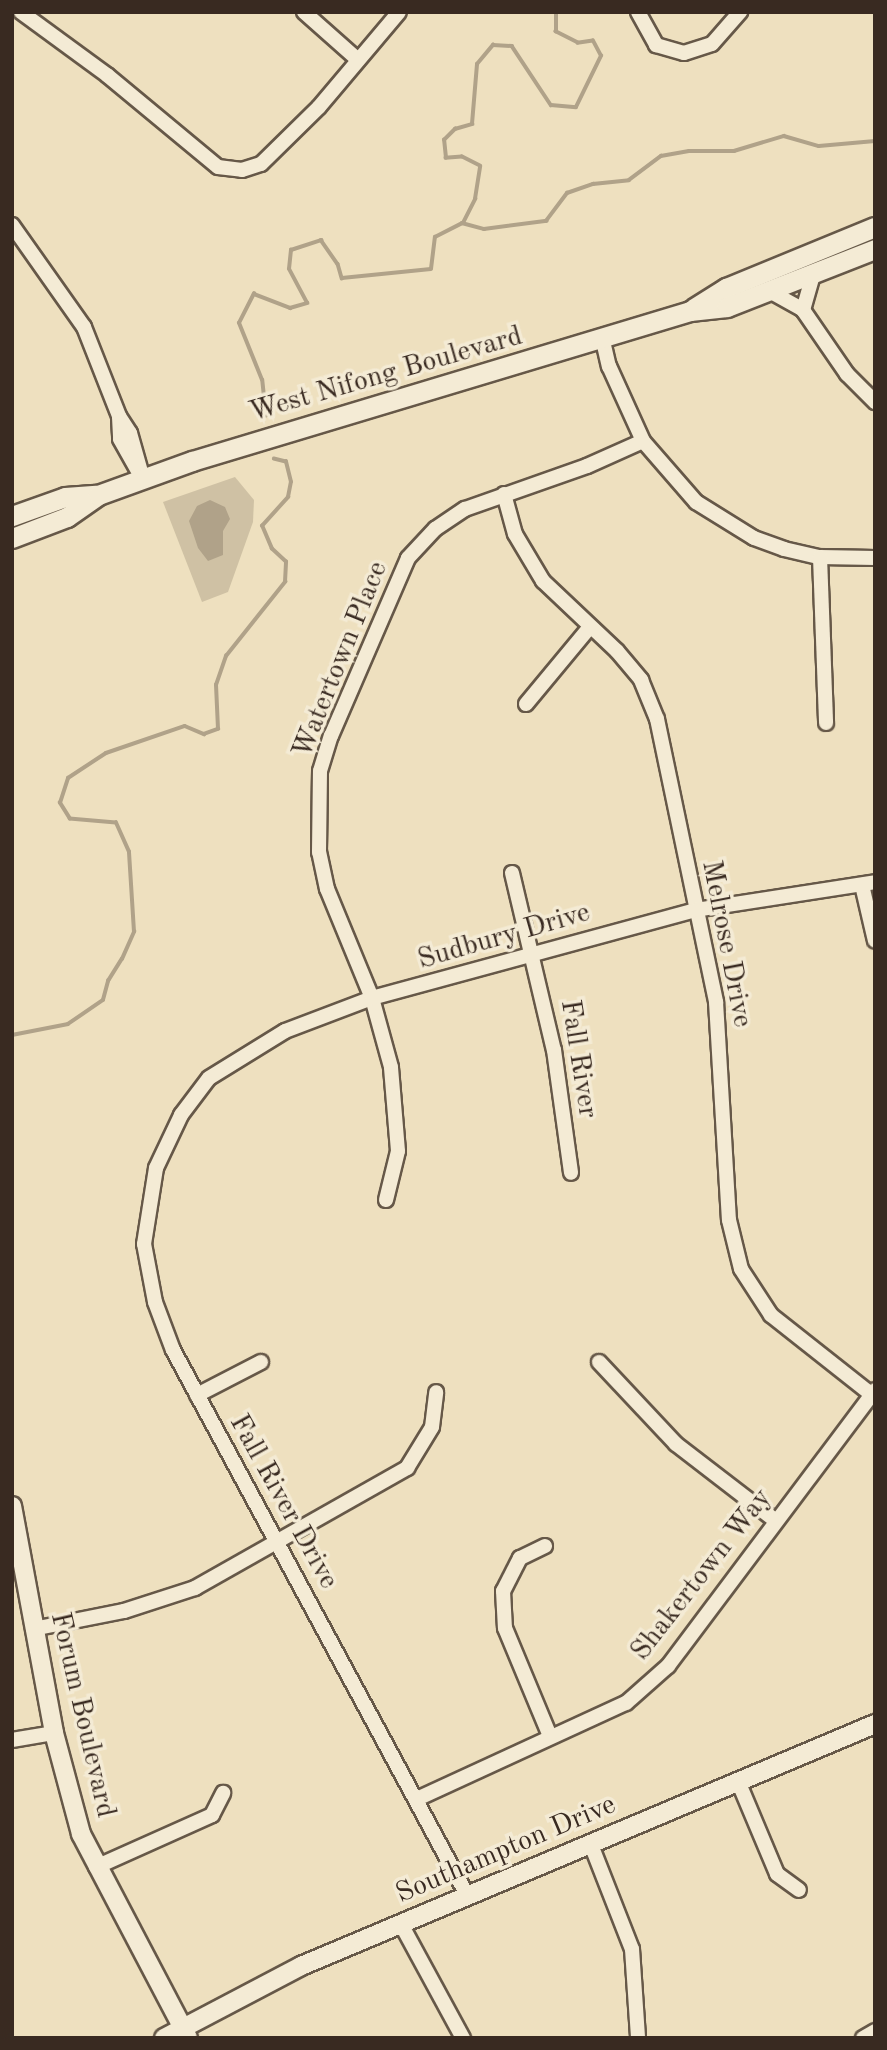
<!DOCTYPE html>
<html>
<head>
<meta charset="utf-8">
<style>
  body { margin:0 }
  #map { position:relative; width:887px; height:2050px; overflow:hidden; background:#eee0bf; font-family:"Old Standard TT",serif }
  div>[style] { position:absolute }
  .green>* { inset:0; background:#cfc1a4 }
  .water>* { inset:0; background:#b0a289 }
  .stream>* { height:3.5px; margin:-1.75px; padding:0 1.75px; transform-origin:1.75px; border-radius:1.75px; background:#b0a289 }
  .roads { filter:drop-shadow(2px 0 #665848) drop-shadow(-2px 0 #665848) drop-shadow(0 2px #665848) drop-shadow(0 -2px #665848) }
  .minor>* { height:14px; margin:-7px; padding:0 7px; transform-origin:7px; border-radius:7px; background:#f4ebd5 }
  .tertiary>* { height:18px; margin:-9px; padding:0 9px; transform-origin:9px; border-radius:9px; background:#f4ebd5 }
  .secondary>* { height:19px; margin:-9.5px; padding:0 9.5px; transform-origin:9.5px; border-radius:9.5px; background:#f4ebd5 }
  span { translate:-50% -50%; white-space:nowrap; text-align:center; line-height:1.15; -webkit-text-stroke:7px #f4ebd5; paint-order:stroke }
  .street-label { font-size:28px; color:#392a21 }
  .frame { position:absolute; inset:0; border:14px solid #392a21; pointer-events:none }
</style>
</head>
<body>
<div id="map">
  <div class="green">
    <div style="clip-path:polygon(235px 477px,254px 500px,253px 522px,228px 592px,202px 602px,163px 502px)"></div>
  </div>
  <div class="water">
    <div style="clip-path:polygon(210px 500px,225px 507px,230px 519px,223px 531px,223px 555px,208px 561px,198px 548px,189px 521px,197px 506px)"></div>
  </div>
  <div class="stream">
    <div style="left:463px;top:223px;width:27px;rotate:-63deg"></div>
    <div style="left:475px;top:199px;width:33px;rotate:-81deg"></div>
    <div style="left:480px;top:166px;width:20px;rotate:-153deg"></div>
    <div style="left:462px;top:157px;width:16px;rotate:176deg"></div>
    <div style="left:446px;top:158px;width:18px;rotate:-96deg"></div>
    <div style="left:444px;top:140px;width:16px;rotate:-45deg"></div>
    <div style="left:455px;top:129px;width:18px;rotate:-16deg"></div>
    <div style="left:472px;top:124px;width:60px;rotate:-85.2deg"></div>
    <div style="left:477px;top:64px;width:25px;rotate:-50deg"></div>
    <div style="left:493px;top:45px;width:19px;rotate:3deg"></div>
    <div style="left:512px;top:46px;width:71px;rotate:56.5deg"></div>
    <div style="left:551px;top:105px;width:25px;rotate:5deg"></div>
    <div style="left:576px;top:107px;width:57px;rotate:-63.9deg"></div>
    <div style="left:601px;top:56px;width:17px;rotate:-118deg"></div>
    <div style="left:593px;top:41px;width:15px;rotate:172deg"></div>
    <div style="left:578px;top:43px;width:25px;rotate:-153deg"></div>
    <div style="left:556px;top:32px;width:20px;rotate:-90deg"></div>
    <div style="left:266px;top:416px;width:36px;rotate:-96deg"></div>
    <div style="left:262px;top:380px;width:61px;rotate:-112deg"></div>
    <div style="left:239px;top:323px;width:33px;rotate:-63deg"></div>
    <div style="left:254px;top:294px;width:39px;rotate:21deg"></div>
    <div style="left:290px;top:308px;width:18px;rotate:-16deg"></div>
    <div style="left:307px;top:303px;width:38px;rotate:-118deg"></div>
    <div style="left:289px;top:269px;width:19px;rotate:-84deg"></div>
    <div style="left:291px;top:250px;width:32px;rotate:-18deg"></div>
    <div style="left:321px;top:240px;width:29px;rotate:55deg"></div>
    <div style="left:338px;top:264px;width:15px;rotate:74deg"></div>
    <div style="left:342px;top:278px;width:89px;rotate:-5.8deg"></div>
    <div style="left:431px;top:269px;width:32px;rotate:-83deg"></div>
    <div style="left:435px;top:237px;width:30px;rotate:-27deg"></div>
    <div style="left:462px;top:223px;width:23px;rotate:15deg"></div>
    <div style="left:484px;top:229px;width:63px;rotate:-7.4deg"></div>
    <div style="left:546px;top:221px;width:35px;rotate:-53deg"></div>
    <div style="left:567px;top:193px;width:28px;rotate:-19deg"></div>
    <div style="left:593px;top:184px;width:36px;rotate:-6deg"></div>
    <div style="left:629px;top:180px;width:40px;rotate:-37deg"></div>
    <div style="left:661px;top:156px;width:28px;rotate:-10deg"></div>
    <div style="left:689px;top:151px;width:45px"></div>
    <div style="left:734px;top:151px;width:52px;rotate:-16.7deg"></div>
    <div style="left:784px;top:136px;width:36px;rotate:16deg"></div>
    <div style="left:819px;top:146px;width:56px;rotate:-5.1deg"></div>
    <div style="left:12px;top:1035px;width:57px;rotate:-11.1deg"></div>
    <div style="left:68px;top:1024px;width:42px;rotate:-34.4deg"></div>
    <div style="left:103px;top:1000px;width:20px;rotate:-75deg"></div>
    <div style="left:108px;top:981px;width:26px;rotate:-58deg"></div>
    <div style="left:122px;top:959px;width:30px;rotate:-66deg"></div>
    <div style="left:134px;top:932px;width:80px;rotate:-93.6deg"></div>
    <div style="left:129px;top:852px;width:32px;rotate:-114deg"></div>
    <div style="left:116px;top:823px;width:46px;rotate:-175deg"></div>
    <div style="left:70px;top:819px;width:19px;rotate:-122deg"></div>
    <div style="left:60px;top:803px;width:26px;rotate:-72deg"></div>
    <div style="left:68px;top:778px;width:45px;rotate:-33.3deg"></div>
    <div style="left:106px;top:753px;width:83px;rotate:-18.9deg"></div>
    <div style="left:185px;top:726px;width:21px;rotate:23deg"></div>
    <div style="left:204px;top:734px;width:15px;rotate:-20deg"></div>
    <div style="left:218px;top:729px;width:44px;rotate:-92.6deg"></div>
    <div style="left:216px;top:685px;width:31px;rotate:-71deg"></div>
    <div style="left:226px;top:656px;width:95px;rotate:-51.4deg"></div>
    <div style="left:285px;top:582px;width:20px;rotate:-87deg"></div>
    <div style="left:286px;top:562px;width:19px;rotate:-137deg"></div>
    <div style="left:272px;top:549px;width:25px;rotate:-113deg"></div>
    <div style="left:262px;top:526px;width:39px;rotate:-48deg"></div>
    <div style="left:288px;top:497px;width:15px;rotate:-79deg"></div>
    <div style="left:291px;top:482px;width:21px;rotate:-104deg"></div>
    <div style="left:286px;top:462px;width:12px;rotate:-166deg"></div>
  </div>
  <div class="roads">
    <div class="minor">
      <div style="left:21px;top:12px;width:107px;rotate:36.2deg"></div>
      <div style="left:107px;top:75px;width:144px;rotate:39.7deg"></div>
      <div style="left:218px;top:167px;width:24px;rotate:7deg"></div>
      <div style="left:242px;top:170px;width:20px;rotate:-18deg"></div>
      <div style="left:261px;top:164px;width:81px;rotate:-44.5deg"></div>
      <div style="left:319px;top:107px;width:124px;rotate:-49.9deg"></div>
      <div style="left:304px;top:12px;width:72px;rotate:41.6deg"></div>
      <div style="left:638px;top:12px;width:38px;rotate:61deg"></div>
      <div style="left:656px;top:45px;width:29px;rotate:16deg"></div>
      <div style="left:684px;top:53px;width:29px;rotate:-18deg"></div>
      <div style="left:712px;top:44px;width:43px;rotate:-48.8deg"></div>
      <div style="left:12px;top:225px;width:125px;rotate:54.8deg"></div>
      <div style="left:84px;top:327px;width:96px;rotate:68.5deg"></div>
      <div style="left:119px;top:416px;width:20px;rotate:57deg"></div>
      <div style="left:130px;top:433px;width:48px;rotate:74.2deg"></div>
      <div style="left:771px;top:292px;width:37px;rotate:29deg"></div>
      <div style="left:803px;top:310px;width:78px;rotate:55.5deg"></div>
      <div style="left:847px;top:374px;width:40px;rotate:45deg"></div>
      <div style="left:803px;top:310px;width:37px;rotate:-74deg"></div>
      <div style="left:603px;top:341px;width:26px;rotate:77deg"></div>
      <div style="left:609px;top:366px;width:82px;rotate:65.6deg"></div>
      <div style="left:643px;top:441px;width:81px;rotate:49deg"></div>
      <div style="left:696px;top:502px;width:68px;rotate:31.8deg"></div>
      <div style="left:754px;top:538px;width:32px;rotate:20deg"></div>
      <div style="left:784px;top:549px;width:37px;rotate:13deg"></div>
      <div style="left:820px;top:557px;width:55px;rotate:1deg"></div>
      <div style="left:119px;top:417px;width:22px;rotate:87deg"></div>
      <div style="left:120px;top:439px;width:45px;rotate:60.6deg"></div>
      <div style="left:504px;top:494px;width:41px;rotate:74.6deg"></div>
      <div style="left:515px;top:534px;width:55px;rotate:59.2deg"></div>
      <div style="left:543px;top:581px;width:102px;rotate:43.4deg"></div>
      <div style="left:617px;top:651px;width:38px;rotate:50deg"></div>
      <div style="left:641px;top:680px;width:42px;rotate:67.7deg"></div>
      <div style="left:657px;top:719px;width:289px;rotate:78.2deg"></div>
      <div style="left:716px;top:1002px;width:218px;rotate:86.6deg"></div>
      <div style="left:729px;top:1220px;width:50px;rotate:76.2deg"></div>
      <div style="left:741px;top:1269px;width:55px;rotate:56.9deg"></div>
      <div style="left:771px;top:1315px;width:132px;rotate:38.3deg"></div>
      <div style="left:820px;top:557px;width:166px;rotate:87.9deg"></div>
      <div style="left:526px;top:704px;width:100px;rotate:-50.3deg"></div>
      <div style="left:512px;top:873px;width:182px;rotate:76.7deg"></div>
      <div style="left:554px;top:1050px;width:124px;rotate:82.1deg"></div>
      <div style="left:862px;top:885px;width:57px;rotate:76.9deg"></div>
      <div style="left:386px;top:1200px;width:50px;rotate:-76.2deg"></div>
      <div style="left:398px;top:1151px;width:84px;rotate:-94.8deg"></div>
      <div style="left:391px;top:1067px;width:72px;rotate:-105.4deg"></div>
      <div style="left:372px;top:998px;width:118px;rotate:-112.4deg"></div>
      <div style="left:327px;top:889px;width:38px;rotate:-102deg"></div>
      <div style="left:319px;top:852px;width:81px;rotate:-89.3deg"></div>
      <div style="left:320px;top:771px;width:37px;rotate:-73deg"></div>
      <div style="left:331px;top:736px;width:194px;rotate:-66.6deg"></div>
      <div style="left:408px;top:558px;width:40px;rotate:-47deg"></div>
      <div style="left:435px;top:529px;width:36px;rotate:-34deg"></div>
      <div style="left:465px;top:509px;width:129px;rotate:-19.4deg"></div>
      <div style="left:587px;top:466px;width:61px;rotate:-24.1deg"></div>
      <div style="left:599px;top:1362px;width:112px;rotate:46.8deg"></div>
      <div style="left:676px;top:1444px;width:126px;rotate:37.6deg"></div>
      <div style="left:197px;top:1395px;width:72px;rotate:-27.3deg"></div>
      <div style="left:545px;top:1546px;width:28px;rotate:154deg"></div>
      <div style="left:520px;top:1558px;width:37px;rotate:117deg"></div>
      <div style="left:503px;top:1591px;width:37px;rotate:87deg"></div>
      <div style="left:505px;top:1628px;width:117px;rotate:67.4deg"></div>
      <div style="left:33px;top:1629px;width:93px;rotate:-11.2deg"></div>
      <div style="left:124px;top:1611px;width:75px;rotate:-17.9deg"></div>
      <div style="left:195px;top:1588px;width:244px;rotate:-29.5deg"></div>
      <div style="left:407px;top:1468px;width:48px;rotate:-58.6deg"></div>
      <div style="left:432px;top:1427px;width:35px;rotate:-83deg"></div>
      <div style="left:12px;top:1740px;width:43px;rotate:-9.5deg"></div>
      <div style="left:738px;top:1781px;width:101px;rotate:67.2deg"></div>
      <div style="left:777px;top:1874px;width:27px;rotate:36deg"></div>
      <div style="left:417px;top:1799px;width:230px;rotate:-24.7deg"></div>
      <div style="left:626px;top:1703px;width:56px;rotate:-41.4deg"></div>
      <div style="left:668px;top:1666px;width:345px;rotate:-53.1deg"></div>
      <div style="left:590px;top:1842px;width:115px;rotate:68.6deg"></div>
      <div style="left:632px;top:1949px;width:89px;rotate:86.1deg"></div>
      <div style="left:96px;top:1867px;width:127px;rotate:-24.1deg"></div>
      <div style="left:212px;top:1815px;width:25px;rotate:-63deg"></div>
      <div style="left:467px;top:1895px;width:619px;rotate:-118.34deg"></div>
      <div style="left:173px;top:1350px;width:51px;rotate:-110.6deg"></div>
      <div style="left:155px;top:1302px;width:59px;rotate:-100.7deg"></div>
      <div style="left:144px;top:1244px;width:77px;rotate:-81deg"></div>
      <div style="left:156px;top:1168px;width:59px;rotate:-64.7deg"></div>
      <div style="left:181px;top:1115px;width:46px;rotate:-52.9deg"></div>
      <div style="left:209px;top:1078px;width:89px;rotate:-31.7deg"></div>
      <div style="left:285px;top:1031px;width:93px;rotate:-20.8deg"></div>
      <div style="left:372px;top:998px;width:335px;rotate:-15.2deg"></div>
      <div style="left:695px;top:910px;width:182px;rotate:-8.8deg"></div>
      <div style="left:401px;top:1924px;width:130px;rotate:61.5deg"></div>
      <div style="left:863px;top:2038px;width:14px;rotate:-30deg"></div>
    </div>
    <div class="tertiary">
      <div style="left:12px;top:1506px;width:231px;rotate:79.5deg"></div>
      <div style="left:54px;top:1733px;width:105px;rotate:75deg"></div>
      <div style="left:81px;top:1834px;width:230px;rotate:62.3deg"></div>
      <div style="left:164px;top:2038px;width:155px;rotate:-27.7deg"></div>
      <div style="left:301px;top:1966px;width:623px;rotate:-22.86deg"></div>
    </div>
    <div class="secondary">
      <div style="left:694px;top:308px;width:38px;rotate:-32deg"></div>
      <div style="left:726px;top:288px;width:161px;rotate:-22.3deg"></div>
      <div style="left:12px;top:516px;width:56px;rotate:-19.7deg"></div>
      <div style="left:65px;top:497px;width:31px;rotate:-4deg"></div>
      <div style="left:12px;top:538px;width:59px;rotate:-20.9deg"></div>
      <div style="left:67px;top:517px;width:38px;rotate:-35deg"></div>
      <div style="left:98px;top:495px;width:100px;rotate:-19.9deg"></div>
      <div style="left:192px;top:461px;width:520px;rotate:-16.76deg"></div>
      <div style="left:690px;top:311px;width:37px;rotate:-6deg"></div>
      <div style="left:727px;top:307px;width:159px;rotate:-21.4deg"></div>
    </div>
  </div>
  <div class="street-label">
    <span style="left:386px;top:375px;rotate:-16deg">West Nifong Boulevard</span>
    <span style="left:341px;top:660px;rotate:-68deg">Watertown Place</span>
    <span style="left:504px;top:937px;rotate:-16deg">Sudbury Drive</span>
    <span style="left:726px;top:944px;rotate:79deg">Melrose Drive</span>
    <span style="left:578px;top:1059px;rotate:81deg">Fall River</span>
    <span style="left:283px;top:1502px;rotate:61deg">Fall River Drive</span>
    <span style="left:702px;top:1575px;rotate:-52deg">Shakertown Way</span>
    <span style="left:82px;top:1715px;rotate:77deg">Forum Boulevard</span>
    <span style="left:506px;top:1850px;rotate:-23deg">Southampton Drive</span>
  </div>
  <div class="frame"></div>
</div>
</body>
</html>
